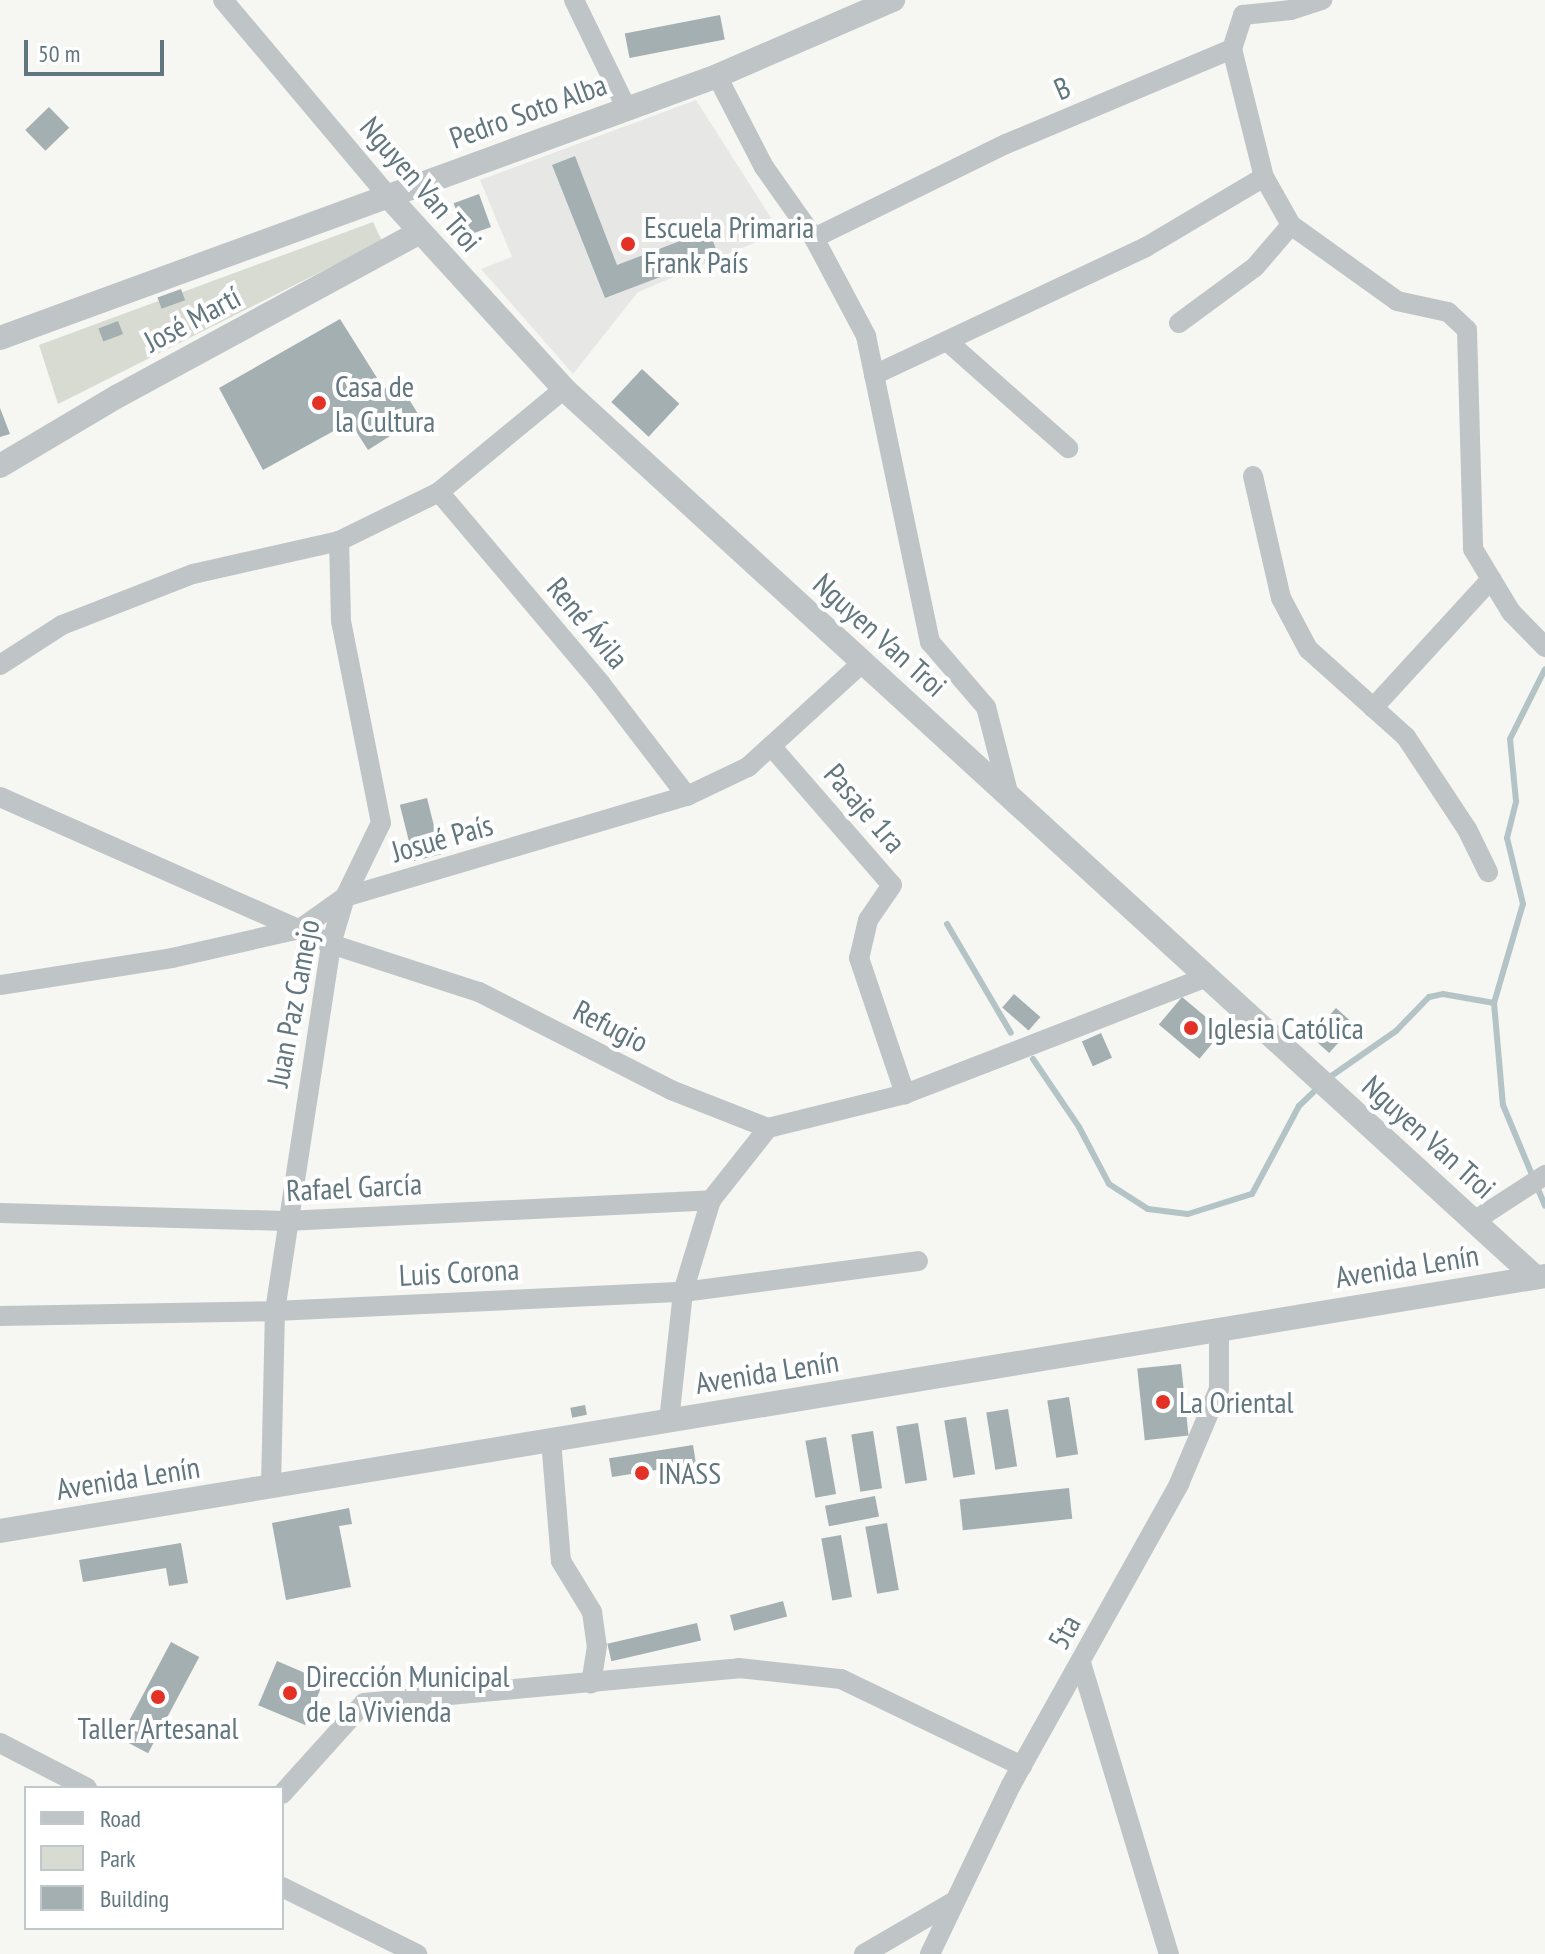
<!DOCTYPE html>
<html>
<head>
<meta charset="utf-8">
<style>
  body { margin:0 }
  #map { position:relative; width:1545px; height:1954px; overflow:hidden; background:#f6f6f3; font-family:"PT Sans Narrow",sans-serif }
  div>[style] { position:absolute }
  .built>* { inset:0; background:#e7e7e6 }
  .green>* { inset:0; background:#d7dbd2 }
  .stream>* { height:6px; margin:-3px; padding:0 3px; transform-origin:3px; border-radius:3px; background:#b4c4c6 }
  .building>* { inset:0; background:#a4afb2; transform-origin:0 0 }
  .minor>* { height:20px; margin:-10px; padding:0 10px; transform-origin:10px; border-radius:10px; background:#bfc4c7 }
  .tertiary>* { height:24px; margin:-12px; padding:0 12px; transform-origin:12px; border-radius:12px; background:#bfc4c7 }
  .dots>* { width:22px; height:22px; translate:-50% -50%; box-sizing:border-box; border:4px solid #fff; border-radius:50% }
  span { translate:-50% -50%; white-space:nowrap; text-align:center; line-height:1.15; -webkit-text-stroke:8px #fff; paint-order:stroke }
  .street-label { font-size:30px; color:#61767e }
  .poi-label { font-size:30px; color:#61767e }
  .left { translate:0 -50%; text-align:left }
  .legend { position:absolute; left:24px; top:1786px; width:260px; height:144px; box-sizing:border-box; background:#fff; border:2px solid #c0c8cb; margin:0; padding:10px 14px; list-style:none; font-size:24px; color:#61767e }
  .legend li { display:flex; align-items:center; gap:16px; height:40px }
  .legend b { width:40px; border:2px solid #c0c8cb }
  .scale { position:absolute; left:24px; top:40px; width:140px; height:36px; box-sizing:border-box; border:4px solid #61767e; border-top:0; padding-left:10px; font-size:24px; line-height:28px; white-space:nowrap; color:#61767e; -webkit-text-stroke:6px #fff; paint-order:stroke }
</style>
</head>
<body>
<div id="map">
  <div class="built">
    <div style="clip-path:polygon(696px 100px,780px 232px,638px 292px,573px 374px,481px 269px,512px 257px,480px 180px)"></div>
  </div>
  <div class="green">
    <div style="clip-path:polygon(373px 222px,382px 241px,58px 404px,39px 345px)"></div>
  </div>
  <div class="stream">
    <div style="left:947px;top:924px;width:126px;rotate:59.6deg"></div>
    <div style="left:1494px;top:1003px;width:102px;rotate:85deg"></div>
    <div style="left:1503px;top:1105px;width:109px;rotate:67.4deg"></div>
    <div style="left:1033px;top:1059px;width:82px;rotate:55.9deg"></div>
    <div style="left:1079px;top:1127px;width:64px;rotate:62.2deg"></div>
    <div style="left:1109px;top:1184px;width:46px;rotate:32.7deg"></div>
    <div style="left:1148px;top:1209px;width:40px;rotate:7.1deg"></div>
    <div style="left:1188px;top:1214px;width:67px;rotate:-17.4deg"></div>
    <div style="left:1252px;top:1194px;width:100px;rotate:-61.9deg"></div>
    <div style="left:1299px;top:1106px;width:28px;rotate:-44deg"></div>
    <div style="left:1327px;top:1079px;width:84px;rotate:-34.8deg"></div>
    <div style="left:1396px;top:1031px;width:47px;rotate:-45.9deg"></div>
    <div style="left:1429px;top:997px;width:14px;rotate:-12deg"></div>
    <div style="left:1443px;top:994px;width:52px;rotate:10deg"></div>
    <div style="left:1494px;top:1003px;width:103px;rotate:-73.7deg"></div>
    <div style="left:1523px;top:904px;width:68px;rotate:-103.6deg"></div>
    <div style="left:1507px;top:838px;width:38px;rotate:-76deg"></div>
    <div style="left:1516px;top:801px;width:62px;rotate:-95.5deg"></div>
    <div style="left:1510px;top:739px;width:78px;rotate:-63.4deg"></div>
  </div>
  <div class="building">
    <div style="left:720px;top:15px;width:25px;height:97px;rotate:79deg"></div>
    <div style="left:49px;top:107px;width:29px;height:33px;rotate:46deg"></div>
    <div style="clip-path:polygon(575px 156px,617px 265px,709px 230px,718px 255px,605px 298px,552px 165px)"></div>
    <div style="left:479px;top:194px;width:35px;height:27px;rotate:70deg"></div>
    <div style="left:181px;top:289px;width:12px;height:25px;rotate:70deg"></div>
    <div style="clip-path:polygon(340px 319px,384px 389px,397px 380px,420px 417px,368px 450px,350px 422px,263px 470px,219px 388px)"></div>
    <div style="left:118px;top:321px;width:14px;height:21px;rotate:69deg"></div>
    <div style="left:642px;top:369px;width:51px;height:45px;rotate:43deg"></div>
    <div style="clip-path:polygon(0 408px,10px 434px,0 437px)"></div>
    <div style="left:427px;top:798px;width:58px;height:28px;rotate:76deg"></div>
    <div style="left:1014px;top:994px;width:35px;height:18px;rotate:41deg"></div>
    <div style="left:1182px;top:997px;width:53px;height:36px;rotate:40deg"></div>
    <div style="left:1336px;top:1008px;width:25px;height:38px;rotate:42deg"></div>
    <div style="left:1101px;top:1033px;width:27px;height:21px;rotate:66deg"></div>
    <div style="left:1181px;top:1364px;width:72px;height:44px;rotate:84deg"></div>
    <div style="left:1069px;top:1397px;width:58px;height:22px;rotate:81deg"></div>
    <div style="left:585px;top:1405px;width:10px;height:15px;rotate:79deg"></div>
    <div style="left:1008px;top:1409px;width:58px;height:22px;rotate:81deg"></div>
    <div style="left:966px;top:1417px;width:58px;height:22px;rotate:81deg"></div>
    <div style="left:918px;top:1423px;width:58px;height:22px;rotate:81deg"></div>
    <div style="left:873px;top:1431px;width:58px;height:22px;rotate:81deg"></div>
    <div style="left:826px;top:1437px;width:58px;height:21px;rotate:80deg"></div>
    <div style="left:693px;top:1445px;width:19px;height:85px;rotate:81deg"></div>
    <div style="left:1069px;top:1488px;width:31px;height:110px;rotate:84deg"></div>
    <div style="left:875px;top:1496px;width:21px;height:51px;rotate:79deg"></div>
    <div style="clip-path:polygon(349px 1508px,352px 1524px,339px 1526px,351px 1587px,286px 1600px,272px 1523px)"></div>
    <div style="left:887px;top:1523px;width:68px;height:22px;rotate:80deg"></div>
    <div style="left:841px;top:1535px;width:63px;height:20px;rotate:80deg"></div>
    <div style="clip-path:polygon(181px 1543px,188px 1583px,169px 1586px,166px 1568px,83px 1582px,79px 1560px)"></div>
    <div style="left:783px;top:1601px;width:16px;height:55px;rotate:75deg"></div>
    <div style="left:697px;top:1623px;width:18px;height:92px;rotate:77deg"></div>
    <div style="left:171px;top:1642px;width:32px;height:109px;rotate:28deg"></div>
    <div style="left:277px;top:1661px;width:51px;height:48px;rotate:23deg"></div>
  </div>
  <div class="minor">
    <div style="left:223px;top:0;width:256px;rotate:49.9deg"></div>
    <div style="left:574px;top:0;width:121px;rotate:64.1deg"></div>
    <div style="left:1243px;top:15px;width:48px;rotate:-5.9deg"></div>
    <div style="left:1291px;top:10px;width:33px;rotate:-18deg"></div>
    <div style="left:1232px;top:49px;width:132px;rotate:76deg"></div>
    <div style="left:1264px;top:177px;width:55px;rotate:60.6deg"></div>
    <div style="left:1291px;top:225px;width:130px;rotate:35.6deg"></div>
    <div style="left:1397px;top:301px;width:52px;rotate:12.2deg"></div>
    <div style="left:1448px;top:312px;width:26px;rotate:43deg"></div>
    <div style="left:1467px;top:330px;width:219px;rotate:88.4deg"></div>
    <div style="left:1473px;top:549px;width:74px;rotate:58.9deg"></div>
    <div style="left:1511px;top:612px;width:49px;rotate:45.8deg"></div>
    <div style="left:717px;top:76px;width:102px;rotate:62.7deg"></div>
    <div style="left:764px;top:167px;width:87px;rotate:54.8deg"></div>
    <div style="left:814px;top:238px;width:111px;rotate:62deg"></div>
    <div style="left:866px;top:336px;width:313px;rotate:78.2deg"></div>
    <div style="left:930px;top:642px;width:86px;rotate:49.3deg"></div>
    <div style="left:986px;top:707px;width:92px;rotate:75.5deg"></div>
    <div style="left:814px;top:238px;width:214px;rotate:-26.1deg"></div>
    <div style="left:1006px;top:144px;width:245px;rotate:-22.8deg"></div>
    <div style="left:1232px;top:49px;width:36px;rotate:-72deg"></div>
    <div style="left:1179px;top:323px;width:94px;rotate:-36.4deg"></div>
    <div style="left:1255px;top:267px;width:55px;rotate:-49.4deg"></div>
    <div style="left:947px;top:341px;width:162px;rotate:41.5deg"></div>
    <div style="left:874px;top:375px;width:301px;rotate:-25.2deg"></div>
    <div style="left:1146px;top:247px;width:137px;rotate:-30.7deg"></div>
    <div style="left:1253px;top:476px;width:125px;rotate:77.1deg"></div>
    <div style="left:1281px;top:598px;width:58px;rotate:62.1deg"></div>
    <div style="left:1308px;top:649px;width:132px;rotate:41.9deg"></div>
    <div style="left:1406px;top:737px;width:110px;rotate:56.5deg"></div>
    <div style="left:1467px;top:829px;width:48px;rotate:64deg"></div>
    <div style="left:439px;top:492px;width:251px;rotate:49.8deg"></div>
    <div style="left:601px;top:684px;width:141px;rotate:52.5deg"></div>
    <div style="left:0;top:665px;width:74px;rotate:-32.8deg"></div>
    <div style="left:62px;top:625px;width:141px;rotate:-21.3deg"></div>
    <div style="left:193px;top:574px;width:150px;rotate:-12.7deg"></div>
    <div style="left:339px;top:541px;width:111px;rotate:-26.1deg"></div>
    <div style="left:439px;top:492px;width:162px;rotate:-39.5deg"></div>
    <div style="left:1373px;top:708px;width:175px;rotate:-47.5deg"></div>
    <div style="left:771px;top:746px;width:184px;rotate:49deg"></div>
    <div style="left:892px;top:885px;width:42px;rotate:124.4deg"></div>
    <div style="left:868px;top:920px;width:39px;rotate:103deg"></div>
    <div style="left:859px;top:958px;width:144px;rotate:71.3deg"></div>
    <div style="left:0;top:797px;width:362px;rotate:23.9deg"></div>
    <div style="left:331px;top:944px;width:156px;rotate:18deg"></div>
    <div style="left:479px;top:992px;width:216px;rotate:27deg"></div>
    <div style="left:671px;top:1090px;width:104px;rotate:21.4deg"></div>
    <div style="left:768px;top:1128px;width:141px;rotate:-13.9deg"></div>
    <div style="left:905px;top:1094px;width:324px;rotate:-21.2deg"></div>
    <div style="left:0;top:985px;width:174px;rotate:-8.9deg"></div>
    <div style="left:172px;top:958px;width:131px;rotate:-12.8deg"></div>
    <div style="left:300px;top:929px;width:55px;rotate:-35.4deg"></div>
    <div style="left:345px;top:897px;width:357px;rotate:-16.5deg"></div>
    <div style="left:687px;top:796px;width:68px;rotate:-25.4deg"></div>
    <div style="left:748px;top:767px;width:156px;rotate:-42.4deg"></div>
    <div style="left:0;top:1213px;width:286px;rotate:1.6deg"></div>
    <div style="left:286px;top:1221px;width:426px;rotate:-2.8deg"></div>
    <div style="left:1474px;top:1221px;width:85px;rotate:-32.9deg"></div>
    <div style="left:0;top:1316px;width:275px;rotate:-1deg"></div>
    <div style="left:275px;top:1311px;width:408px;rotate:-2.7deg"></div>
    <div style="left:683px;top:1292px;width:237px;rotate:-7.5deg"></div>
    <div style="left:669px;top:1421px;width:130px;rotate:-83.8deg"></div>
    <div style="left:683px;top:1292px;width:96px;rotate:-73.1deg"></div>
    <div style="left:711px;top:1200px;width:92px;rotate:-51.6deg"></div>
    <div style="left:551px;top:1440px;width:121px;rotate:85.3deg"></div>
    <div style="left:561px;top:1561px;width:60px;rotate:58.7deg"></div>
    <div style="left:592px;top:1612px;width:34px;rotate:82deg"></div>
    <div style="left:597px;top:1646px;width:38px;rotate:99deg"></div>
    <div style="left:271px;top:1486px;width:175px;rotate:-88.7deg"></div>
    <div style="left:275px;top:1311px;width:371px;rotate:-81.3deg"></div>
    <div style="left:331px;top:944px;width:49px;rotate:-73.4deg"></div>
    <div style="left:345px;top:897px;width:82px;rotate:-64.1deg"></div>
    <div style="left:381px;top:823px;width:206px;rotate:-101.2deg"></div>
    <div style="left:341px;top:621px;width:80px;rotate:-91.4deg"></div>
    <div style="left:1081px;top:1663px;width:304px;rotate:73.2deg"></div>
    <div style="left:0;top:1743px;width:98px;rotate:27.3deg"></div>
    <div style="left:282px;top:1794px;width:122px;rotate:-48deg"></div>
    <div style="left:364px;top:1703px;width:377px;rotate:-5.3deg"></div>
    <div style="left:739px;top:1668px;width:103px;rotate:6.2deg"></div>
    <div style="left:841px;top:1679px;width:201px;rotate:25.7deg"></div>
    <div style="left:282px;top:1887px;width:151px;rotate:26.4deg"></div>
    <div style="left:864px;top:1954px;width:103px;rotate:-30.3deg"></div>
    <div style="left:930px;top:1954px;width:187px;rotate:-64.4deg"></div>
    <div style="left:1011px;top:1785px;width:345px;rotate:-60.8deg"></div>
    <div style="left:1179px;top:1484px;width:103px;rotate:-67.2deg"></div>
    <div style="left:1219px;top:1389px;width:60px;rotate:-90deg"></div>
  </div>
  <div class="tertiary">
    <div style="left:388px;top:196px;width:261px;rotate:47.6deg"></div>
    <div style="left:564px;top:389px;width:1316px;rotate:42.44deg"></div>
    <div style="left:0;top:338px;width:763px;rotate:-20.07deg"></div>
    <div style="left:717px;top:76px;width:192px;rotate:-23.4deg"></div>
    <div style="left:0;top:466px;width:137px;rotate:-30.7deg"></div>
    <div style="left:118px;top:396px;width:341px;rotate:-28.5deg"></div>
    <div style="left:0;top:1531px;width:1566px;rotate:-9.37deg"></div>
  </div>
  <div class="dots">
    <div style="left:628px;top:244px;background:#e33126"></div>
    <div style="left:319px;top:403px;background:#e33126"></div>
    <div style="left:1191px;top:1028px;background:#e33126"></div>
    <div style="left:1163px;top:1402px;background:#e33126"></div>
    <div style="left:642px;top:1473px;background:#e33126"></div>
    <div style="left:290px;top:1693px;background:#e33126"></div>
    <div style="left:158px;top:1697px;background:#e33126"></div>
  </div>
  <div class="street-label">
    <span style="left:1062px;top:88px;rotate:-23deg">B</span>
    <span style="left:528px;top:111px;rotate:-20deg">Pedro Soto Alba</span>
    <span style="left:421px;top:184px;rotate:49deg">Nguyen Van Troi</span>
    <span style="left:192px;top:319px;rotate:-28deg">José Martí</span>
    <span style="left:588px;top:623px;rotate:50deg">René Ávila</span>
    <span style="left:880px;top:635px;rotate:42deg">Nguyen Van Troi</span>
    <span style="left:865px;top:808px;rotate:49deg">Pasaje 1ra</span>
    <span style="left:442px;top:838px;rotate:-16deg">Josué País</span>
    <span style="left:293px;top:1003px;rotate:-79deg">Juan Paz Camejo</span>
    <span style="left:611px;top:1026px;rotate:27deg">Refugio</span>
    <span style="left:1429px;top:1137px;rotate:42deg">Nguyen Van Troi</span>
    <span style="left:354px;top:1187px;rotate:-3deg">Rafael García</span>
    <span style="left:1407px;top:1266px;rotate:-9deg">Avenida Lenín</span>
    <span style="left:459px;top:1272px;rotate:-3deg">Luis Corona</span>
    <span style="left:767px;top:1372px;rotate:-9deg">Avenida Lenín</span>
    <span style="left:128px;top:1478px;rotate:-9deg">Avenida Lenín</span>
    <span style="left:1064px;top:1632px;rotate:-61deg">5ta</span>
  </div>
  <div class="poi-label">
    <span class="left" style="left:644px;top:244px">Escuela Primaria<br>Frank País</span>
    <span class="left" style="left:335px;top:403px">Casa de<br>la Cultura</span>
    <span class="left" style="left:1207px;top:1028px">Iglesia Católica</span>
    <span class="left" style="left:1179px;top:1402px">La Oriental</span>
    <span class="left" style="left:658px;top:1473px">INASS</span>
    <span class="left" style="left:306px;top:1693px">Dirección Municipal<br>de la Vivienda</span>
    <span style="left:158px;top:1728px">Taller Artesanal</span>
  </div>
  <ul class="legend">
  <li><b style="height:10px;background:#bfc4c7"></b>Road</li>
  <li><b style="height:22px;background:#d7dbd2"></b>Park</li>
  <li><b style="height:22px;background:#a4afb2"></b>Building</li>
  </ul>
  <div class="scale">50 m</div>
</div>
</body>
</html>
